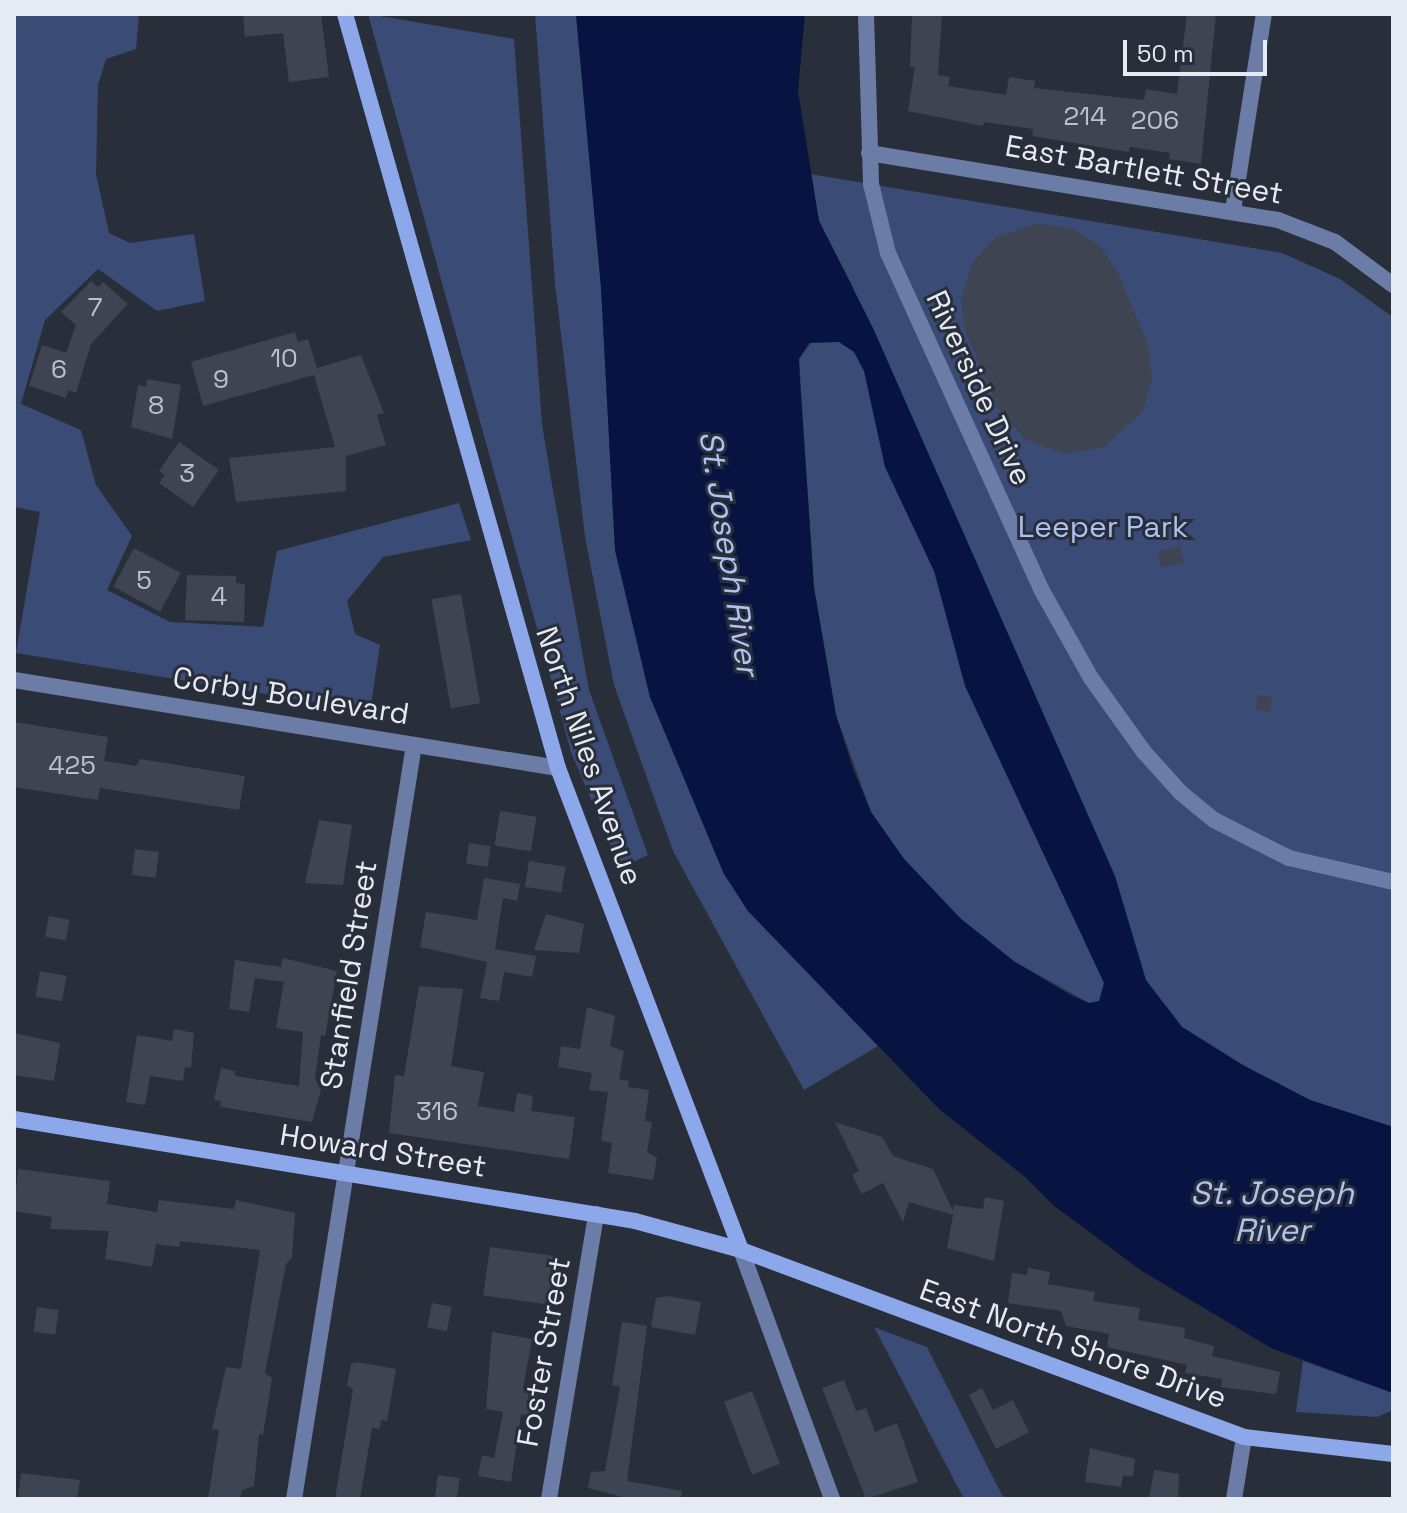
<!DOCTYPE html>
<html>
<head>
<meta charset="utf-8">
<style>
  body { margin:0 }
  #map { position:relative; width:1407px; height:1513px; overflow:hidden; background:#292e3b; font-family:"Space Grotesk",sans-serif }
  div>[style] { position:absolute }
  .green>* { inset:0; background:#3a4b76 }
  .water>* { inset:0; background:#071442 }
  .building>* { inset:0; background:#3e4451; transform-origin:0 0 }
  .street>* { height:16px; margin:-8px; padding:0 8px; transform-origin:8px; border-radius:8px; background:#6b7da6 }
  .secondary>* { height:16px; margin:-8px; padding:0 8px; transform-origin:8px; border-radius:8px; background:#8ca8eb }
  span { translate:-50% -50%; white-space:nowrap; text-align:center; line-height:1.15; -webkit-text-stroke:6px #292e3b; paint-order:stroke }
  .number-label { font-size:26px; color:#bcc0ca }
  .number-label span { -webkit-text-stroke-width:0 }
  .street-label { font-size:30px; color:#e6eaf2 }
  .park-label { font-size:30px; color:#acc1f1 }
  .water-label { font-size:32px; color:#aec3f3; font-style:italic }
  .frame { position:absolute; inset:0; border:16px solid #e6eaf2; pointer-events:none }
  .scale { position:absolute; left:1123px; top:40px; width:144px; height:36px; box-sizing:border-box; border:4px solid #e6eaf2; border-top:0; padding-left:10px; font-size:24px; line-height:28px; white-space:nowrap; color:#e6eaf2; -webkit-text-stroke:6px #292e3b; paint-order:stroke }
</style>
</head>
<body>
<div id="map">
  <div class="green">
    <div style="clip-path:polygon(14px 14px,139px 14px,136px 49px,106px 59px,98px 85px,96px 174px,109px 233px,130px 243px,194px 234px,205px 301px,157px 311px,98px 269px,45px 320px,21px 404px,81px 430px,96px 485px,132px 536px,107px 590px,170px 622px,263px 627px,277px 551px,459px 503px,471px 540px,383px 557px,347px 601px,355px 634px,380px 645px,370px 711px,16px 653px,40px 512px,14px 507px)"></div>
    <div style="clip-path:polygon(368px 14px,514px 39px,542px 424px,551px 479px,589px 690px,648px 855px,620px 868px,571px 752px)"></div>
    <div style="clip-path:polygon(535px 14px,576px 14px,601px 287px,615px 550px,650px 697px,724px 874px,748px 911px,878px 1046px,804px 1090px,673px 851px,614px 685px,585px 537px,555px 283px)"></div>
    <div style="clip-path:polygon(810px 174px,1282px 253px,1340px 279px,1393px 317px,1393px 1127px,1310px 1100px,1243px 1066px,1182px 1027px,1166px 1006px,1089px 1003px,1015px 962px,960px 918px,904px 859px,871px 812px,836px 715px,814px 587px,799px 359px,853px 287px,819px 221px)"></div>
    <div style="clip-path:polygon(874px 1327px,927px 1347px,1004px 1499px,964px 1499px)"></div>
    <div style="clip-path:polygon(1303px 1361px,1393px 1393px,1393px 1410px,1377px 1417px,1296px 1412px)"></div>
  </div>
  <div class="water">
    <div style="clip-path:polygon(evenodd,576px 14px,805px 14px,798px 91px,819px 221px,873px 328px,1115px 876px,1146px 980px,1182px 1027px,1243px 1065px,1310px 1100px,1393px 1127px,1393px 1393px,1271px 1348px,1142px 1271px,1053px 1205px,1024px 1176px,940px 1110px,748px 911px,724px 874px,650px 697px,615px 550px,601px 287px,576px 14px,839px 342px,854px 352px,864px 371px,885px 467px,934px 571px,965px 686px,1104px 983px,1099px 1001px,1089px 1003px,1072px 996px,1015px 962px,960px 918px,904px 859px,871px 812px,853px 769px,836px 715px,814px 588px,800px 382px,799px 359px,809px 343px,839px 342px)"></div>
  </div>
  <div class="building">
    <div style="clip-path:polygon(243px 14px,321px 14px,329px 77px,289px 82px,283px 33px,245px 37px)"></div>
    <div style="clip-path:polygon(912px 14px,942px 14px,938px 75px,950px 77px,948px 86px,1006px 95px,1009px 77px,1035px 81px,1034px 88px,1144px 100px,1146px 89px,1177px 94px,1187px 14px,1216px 14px,1201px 164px,1169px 159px,1170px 153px,1130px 147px,1129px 152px,1032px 136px,1033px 129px,984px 122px,983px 126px,908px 111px,915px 67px,910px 67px)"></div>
    <div style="clip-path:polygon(1037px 223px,1072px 229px,1100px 246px,1118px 273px,1148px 345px,1152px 378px,1143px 411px,1104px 447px,1063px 454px,1024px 438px,999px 410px,966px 333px,961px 299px,973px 262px,995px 238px)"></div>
    <div style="clip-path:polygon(91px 281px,98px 287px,103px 282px,128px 304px,91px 344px,76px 393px,68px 390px,66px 398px,29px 386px,42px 345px,66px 353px,76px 325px,61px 312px)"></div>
    <div style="clip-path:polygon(295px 332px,298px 342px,308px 339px,317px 368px,361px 355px,384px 413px,377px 415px,386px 445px,346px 456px,346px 491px,236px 502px,229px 458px,335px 447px,314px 375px,203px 406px,191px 362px)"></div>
    <div style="clip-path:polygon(147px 379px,181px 385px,172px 439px,131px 427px,138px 385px,146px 387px)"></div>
    <div style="clip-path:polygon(179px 442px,219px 470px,193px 507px,159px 483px,165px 475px,159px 471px)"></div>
    <div style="left:1180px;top:546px;width:17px;height:23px;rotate:77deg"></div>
    <div style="left:134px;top:548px;width:53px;height:44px;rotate:28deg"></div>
    <div style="clip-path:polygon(187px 575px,236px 576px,236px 583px,245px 584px,244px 622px,185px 620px)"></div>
    <div style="left:461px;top:594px;width:111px;height:30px;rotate:80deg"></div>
    <div style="left:1258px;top:695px;width:14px;height:15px;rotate:8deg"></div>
    <div style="clip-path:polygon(14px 722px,108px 737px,104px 761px,136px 766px,140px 759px,245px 776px,239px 810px,100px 788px,98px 800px,14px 787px)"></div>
    <div style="left:500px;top:811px;width:37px;height:35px;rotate:9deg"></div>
    <div style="clip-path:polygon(319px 820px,352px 825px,343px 885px,305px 883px)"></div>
    <div style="left:469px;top:843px;width:22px;height:21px;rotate:8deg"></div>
    <div style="left:135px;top:849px;width:24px;height:26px;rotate:7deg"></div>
    <div style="left:529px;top:861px;width:37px;height:26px;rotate:9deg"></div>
    <div style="clip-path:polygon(484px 878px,520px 884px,517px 901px,503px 898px,495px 949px,536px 956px,532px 977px,504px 972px,499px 1001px,480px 998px,487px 962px,420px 947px,426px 912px,477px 920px)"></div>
    <div style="clip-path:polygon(546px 914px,584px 924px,579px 953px,534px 950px)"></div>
    <div style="left:49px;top:916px;width:21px;height:21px;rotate:11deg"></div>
    <div style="clip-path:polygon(283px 958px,337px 971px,325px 1036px,321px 1035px,315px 1079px,321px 1090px,312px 1122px,220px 1107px,221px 1101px,214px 1100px,221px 1068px,235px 1071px,235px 1076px,299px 1086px,303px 1032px,276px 1028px,284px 982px,255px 978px,249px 1012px,229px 1009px,235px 960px,281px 967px)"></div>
    <div style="left:40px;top:971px;width:27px;height:26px;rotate:10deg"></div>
    <div style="clip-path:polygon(419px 986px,463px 989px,451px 1066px,484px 1072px,478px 1106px,514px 1112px,517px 1093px,533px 1096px,531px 1111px,575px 1117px,569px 1159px,389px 1133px,395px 1075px,404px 1076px)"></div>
    <div style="clip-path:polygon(587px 1007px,615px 1016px,610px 1046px,624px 1051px,619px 1079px,629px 1081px,628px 1087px,649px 1090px,645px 1121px,652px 1122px,647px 1152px,657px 1158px,653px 1180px,608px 1173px,612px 1143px,601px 1141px,608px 1092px,589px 1090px,592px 1073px,558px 1067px,561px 1046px,580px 1049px)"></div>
    <div style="clip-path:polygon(174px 1029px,194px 1033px,191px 1068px,185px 1067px,183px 1081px,150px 1076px,145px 1105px,126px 1102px,137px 1035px,172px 1041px)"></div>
    <div style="clip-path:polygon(14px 1033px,60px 1043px,54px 1081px,14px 1075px)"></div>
    <div style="clip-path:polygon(835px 1122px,882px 1137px,893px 1156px,933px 1169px,953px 1211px,954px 1205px,983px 1209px,985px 1197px,1004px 1201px,994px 1261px,947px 1248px,953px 1215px,909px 1202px,903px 1222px,883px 1183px,862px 1194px,852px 1175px,859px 1171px)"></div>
    <div style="clip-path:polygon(18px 1169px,110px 1181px,107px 1204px,157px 1212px,159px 1200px,234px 1209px,236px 1200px,295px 1213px,292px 1258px,286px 1264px,265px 1373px,272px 1378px,263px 1435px,259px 1434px,254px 1486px,242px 1490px,240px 1499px,208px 1499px,219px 1430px,212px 1429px,226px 1367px,241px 1369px,260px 1250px,180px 1241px,179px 1247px,156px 1244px,152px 1267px,105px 1259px,109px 1231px,50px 1229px,52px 1217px,14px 1211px)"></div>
    <div style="left:490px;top:1247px;width:65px;height:49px;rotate:8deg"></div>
    <div style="clip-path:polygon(1028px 1268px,1050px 1272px,1048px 1284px,1095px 1292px,1093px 1301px,1140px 1308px,1138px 1320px,1185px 1328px,1184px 1338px,1214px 1346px,1212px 1356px,1280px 1372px,1276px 1394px,1221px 1387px,1222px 1379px,1185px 1373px,1187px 1365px,1107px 1347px,1109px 1334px,1066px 1326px,1061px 1311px,1008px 1303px,1012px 1273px,1027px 1275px)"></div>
    <div style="clip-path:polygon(667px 1296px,701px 1302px,695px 1335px,651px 1327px,656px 1298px)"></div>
    <div style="left:432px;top:1303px;width:20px;height:25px;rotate:11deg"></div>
    <div style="left:37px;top:1307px;width:22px;height:25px;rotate:8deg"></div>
    <div style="clip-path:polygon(622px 1322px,647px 1326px,627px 1481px,682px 1491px,681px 1499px,630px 1499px,588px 1488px,591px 1472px,605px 1471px,620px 1387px,612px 1385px)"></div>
    <div style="clip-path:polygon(492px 1332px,532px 1339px,523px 1389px,534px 1393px,530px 1414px,521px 1415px,511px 1482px,478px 1476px,482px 1455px,494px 1458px,503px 1412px,486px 1409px)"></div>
    <div style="clip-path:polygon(357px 1362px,396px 1369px,387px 1421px,381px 1420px,380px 1429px,372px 1428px,360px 1499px,335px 1499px,353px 1389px,347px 1385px,351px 1364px)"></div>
    <div style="clip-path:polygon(844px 1380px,856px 1411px,866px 1408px,875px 1432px,897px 1423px,918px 1482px,866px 1499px,822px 1388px)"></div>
    <div style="clip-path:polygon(982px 1388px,993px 1410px,1013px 1400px,1029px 1432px,996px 1449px,969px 1395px)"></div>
    <div style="left:752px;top:1391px;width:78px;height:30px;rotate:69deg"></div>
    <div style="clip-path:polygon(1090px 1448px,1135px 1459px,1133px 1477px,1123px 1475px,1121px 1487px,1085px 1482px)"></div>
    <div style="clip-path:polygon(1154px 1470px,1179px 1474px,1178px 1499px,1149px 1499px)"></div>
    <div style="clip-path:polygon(21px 1473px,80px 1480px,77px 1499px,18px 1499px)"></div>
    <div style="left:438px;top:1475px;width:22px;height:22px;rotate:8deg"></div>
  </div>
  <div class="street">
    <div style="left:866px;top:14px;width:170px;rotate:88.3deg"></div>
    <div style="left:871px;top:184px;width:71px;rotate:76.2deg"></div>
    <div style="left:888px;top:253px;width:369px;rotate:65.5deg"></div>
    <div style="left:1041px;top:589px;width:102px;rotate:60.7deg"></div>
    <div style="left:1091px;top:678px;width:91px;rotate:54.4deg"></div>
    <div style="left:1144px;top:752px;width:55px;rotate:47.9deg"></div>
    <div style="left:1181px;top:793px;width:43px;rotate:39.3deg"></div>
    <div style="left:1214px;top:820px;width:84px;rotate:26.9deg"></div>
    <div style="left:1289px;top:858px;width:107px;rotate:13deg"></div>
    <div style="left:869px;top:153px;width:414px;rotate:9.3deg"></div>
    <div style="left:1278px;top:220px;width:61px;rotate:21.1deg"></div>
    <div style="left:1335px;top:242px;width:72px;rotate:36.6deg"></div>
    <div style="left:1233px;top:211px;width:199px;rotate:-81.1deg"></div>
    <div style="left:14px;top:680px;width:551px;rotate:9.19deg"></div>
    <div style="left:741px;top:1250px;width:265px;rotate:69.9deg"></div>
    <div style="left:294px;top:1499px;width:763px;rotate:-80.96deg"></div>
    <div style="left:549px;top:1499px;width:289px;rotate:-80.6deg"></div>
    <div style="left:1234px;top:1499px;width:63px;rotate:-80.8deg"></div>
  </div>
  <div class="secondary">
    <div style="left:345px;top:14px;width:784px;rotate:74.23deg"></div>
    <div style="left:558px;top:768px;width:516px;rotate:69.21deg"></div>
    <div style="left:14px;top:1119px;width:629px;rotate:9.33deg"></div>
    <div style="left:635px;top:1221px;width:110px;rotate:15.3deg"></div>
    <div style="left:741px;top:1250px;width:537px;rotate:20.39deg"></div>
    <div style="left:1244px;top:1437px;width:150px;rotate:6.5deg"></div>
  </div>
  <div class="number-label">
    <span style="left:1085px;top:117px">214</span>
    <span style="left:1155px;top:121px">206</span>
    <span style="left:95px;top:308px">7</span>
    <span style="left:284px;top:359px">10</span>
    <span style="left:59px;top:370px">6</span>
    <span style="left:221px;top:380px">9</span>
    <span style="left:156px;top:406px">8</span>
    <span style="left:187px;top:474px">3</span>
    <span style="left:144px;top:581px">5</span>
    <span style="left:219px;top:597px">4</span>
    <span style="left:72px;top:766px">425</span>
    <span style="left:437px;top:1112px">316</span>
  </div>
  <div class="street-label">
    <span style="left:1144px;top:170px;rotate:10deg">East Bartlett Street</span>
    <span style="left:979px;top:388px;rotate:65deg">Riverside Drive</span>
    <span style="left:291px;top:696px;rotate:9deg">Corby Boulevard</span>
    <span style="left:589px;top:756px;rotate:71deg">North Niles Avenue</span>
    <span style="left:349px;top:975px;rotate:-81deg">Stanfield Street</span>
    <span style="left:383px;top:1151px;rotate:9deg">Howard Street</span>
    <span style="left:1073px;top:1344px;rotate:20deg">East North Shore Drive</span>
    <span style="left:544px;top:1352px;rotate:-80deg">Foster Street</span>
  </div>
  <div class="park-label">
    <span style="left:1103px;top:527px">Leeper Park</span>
  </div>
  <div class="water-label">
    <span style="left:729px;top:553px;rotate:81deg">St. Joseph River</span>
    <span style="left:1272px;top:1212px">St. Joseph<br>River</span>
  </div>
  <div class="frame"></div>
  <div class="scale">50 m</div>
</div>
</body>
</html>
